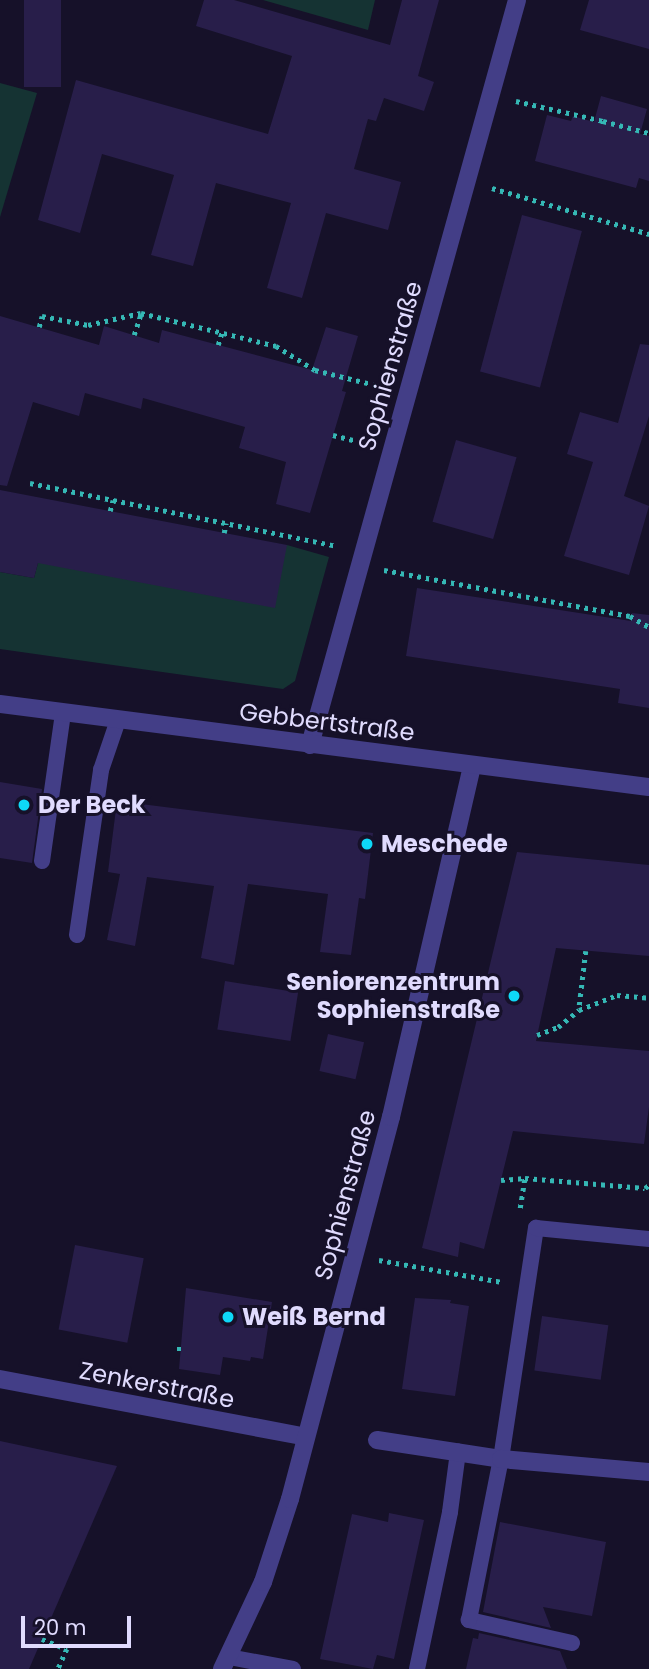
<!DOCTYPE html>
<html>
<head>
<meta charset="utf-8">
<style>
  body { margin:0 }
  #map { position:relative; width:649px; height:1669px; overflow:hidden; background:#161129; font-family:Poppins,sans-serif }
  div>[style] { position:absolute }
  .green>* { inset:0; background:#153333 }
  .building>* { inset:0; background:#281e4a; transform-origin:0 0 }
  .path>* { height:4.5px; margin-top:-2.25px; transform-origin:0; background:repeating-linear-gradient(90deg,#35b8b5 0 3.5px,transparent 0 8.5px) }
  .service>* { height:16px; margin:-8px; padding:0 8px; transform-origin:8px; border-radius:8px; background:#433e87 }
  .minor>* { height:18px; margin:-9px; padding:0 9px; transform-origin:9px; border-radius:9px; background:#433e87 }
  .tertiary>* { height:18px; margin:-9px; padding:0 9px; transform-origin:9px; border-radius:9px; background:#433e87 }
  .dots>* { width:19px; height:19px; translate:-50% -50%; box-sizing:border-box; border:4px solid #161129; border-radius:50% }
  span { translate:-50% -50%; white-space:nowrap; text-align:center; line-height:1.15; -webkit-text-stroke:6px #161129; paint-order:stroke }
  .street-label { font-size:24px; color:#e0dbfe }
  .poi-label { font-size:24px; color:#e0dbfe; font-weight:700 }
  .left { translate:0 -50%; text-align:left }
  .right { translate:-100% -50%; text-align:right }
  .scale { position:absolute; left:21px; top:1616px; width:110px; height:32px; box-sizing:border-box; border:4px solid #e0dbfe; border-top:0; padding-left:9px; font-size:21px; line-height:24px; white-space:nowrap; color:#e0dbfe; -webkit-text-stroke:5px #161129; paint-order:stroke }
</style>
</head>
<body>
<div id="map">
  <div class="green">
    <div style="clip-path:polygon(263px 0,375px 0,368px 30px)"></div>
    <div style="clip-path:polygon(0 83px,37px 93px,0 217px)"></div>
    <div style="clip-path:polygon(287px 545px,329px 557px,295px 681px,283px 689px,0 649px,0 572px,34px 578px,38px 563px)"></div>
  </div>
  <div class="building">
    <div style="left:24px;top:0;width:37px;height:87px"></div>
    <div style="clip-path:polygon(204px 0,234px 0,390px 45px,402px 0,439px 0,418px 76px,434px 82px,424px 111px,384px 98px,376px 121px,368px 119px,354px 169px,401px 182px,388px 230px,326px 213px,302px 298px,267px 288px,291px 203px,216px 183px,193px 266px,151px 255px,174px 175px,102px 154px,80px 233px,38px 220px,76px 80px,268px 134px,292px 56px,196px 26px)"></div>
    <div style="clip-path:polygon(589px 0,649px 0,649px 49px,580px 30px)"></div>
    <div style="clip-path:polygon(601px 96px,647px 109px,640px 134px,649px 136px,649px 181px,639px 178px,636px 188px,535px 161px,547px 115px,571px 121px,573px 116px,594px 122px)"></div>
    <div style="left:522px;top:215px;width:62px;height:162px;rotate:15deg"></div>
    <div style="clip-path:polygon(0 316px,99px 345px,104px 326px,159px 343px,162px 330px,312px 370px,326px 327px,358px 336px,342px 391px,346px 392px,310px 513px,276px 504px,286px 462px,239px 448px,245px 427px,143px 398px,141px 409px,85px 393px,79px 416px,33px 402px,7px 486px,0 485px)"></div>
    <div style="clip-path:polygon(640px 344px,649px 345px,649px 416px,624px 496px,649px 506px,629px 575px,564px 556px,593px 462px,567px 454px,580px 412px,618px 423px)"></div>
    <div style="left:456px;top:440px;width:63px;height:85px;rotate:16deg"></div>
    <div style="clip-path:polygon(0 490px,287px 545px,275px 608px,38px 563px,34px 578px,0 572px)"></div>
    <div style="clip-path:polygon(417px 588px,631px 621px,632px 613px,649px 615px,649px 708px,618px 703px,620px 689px,406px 656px)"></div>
    <div style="clip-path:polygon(0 782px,42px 789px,32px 863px,0 858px)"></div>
    <div style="clip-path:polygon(117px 801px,373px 833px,365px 899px,359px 898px,351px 955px,320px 952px,328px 894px,248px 884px,234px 965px,201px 958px,214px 886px,147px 877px,135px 946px,107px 940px,120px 874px,108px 872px)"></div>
    <div style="clip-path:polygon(517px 852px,649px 865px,649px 956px,556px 948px,536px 1041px,649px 1051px,649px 1107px,644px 1144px,513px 1131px,484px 1249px,460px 1242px,458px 1257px,422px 1248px)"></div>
    <div style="left:225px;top:981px;width:74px;height:49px;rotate:9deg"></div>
    <div style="left:328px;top:1034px;width:37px;height:38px;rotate:13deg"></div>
    <div style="left:75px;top:1245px;width:70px;height:86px;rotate:11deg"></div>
    <div style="clip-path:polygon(186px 1288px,272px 1302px,263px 1359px,251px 1357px,250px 1361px,223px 1357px,220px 1375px,179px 1369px)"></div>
    <div style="clip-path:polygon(415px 1298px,451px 1300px,450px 1303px,469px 1306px,455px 1396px,402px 1389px)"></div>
    <div style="left:542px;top:1316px;width:67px;height:55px;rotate:8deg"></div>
    <div style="clip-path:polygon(0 1441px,117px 1466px,29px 1669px,0 1669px)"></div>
    <div style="clip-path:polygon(389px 1513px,424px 1520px,394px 1659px,377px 1655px,373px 1669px,320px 1659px,352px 1514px,388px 1522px)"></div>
    <div style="clip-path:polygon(500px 1522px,606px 1542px,592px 1616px,543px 1607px,551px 1628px,483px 1612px)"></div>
    <div style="clip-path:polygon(479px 1633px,560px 1651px,567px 1669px,466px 1669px,473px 1638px,478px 1639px)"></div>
  </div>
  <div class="path">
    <div style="left:516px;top:101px;width:89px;rotate:12.9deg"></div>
    <div style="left:603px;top:124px;width:3px;rotate:-90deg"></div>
    <div style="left:603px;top:121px;width:48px;rotate:14.6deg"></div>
    <div style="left:492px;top:188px;width:164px;rotate:16.3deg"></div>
    <div style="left:39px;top:327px;width:11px;rotate:-75deg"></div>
    <div style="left:42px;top:316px;width:47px;rotate:11.1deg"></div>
    <div style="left:88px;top:325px;width:54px;rotate:-12.8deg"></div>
    <div style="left:141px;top:313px;width:139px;rotate:13.7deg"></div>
    <div style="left:276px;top:346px;width:46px;rotate:31.6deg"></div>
    <div style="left:315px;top:370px;width:70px;rotate:14deg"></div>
    <div style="left:134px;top:335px;width:23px;rotate:-72deg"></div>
    <div style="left:218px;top:345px;width:14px;rotate:-73deg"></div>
    <div style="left:333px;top:435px;width:34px;rotate:14deg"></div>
    <div style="left:30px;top:483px;width:314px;rotate:11.6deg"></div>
    <div style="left:110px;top:511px;width:11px;rotate:-75deg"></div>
    <div style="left:224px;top:533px;width:10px;rotate:-79deg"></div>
    <div style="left:384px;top:570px;width:250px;rotate:10.6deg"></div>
    <div style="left:630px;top:616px;width:22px;rotate:30deg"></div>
    <div style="left:586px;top:951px;width:59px;rotate:96.8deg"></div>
    <div style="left:579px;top:1010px;width:41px;rotate:-21.5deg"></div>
    <div style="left:617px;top:995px;width:32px;rotate:5deg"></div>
    <div style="left:537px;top:1035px;width:22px;rotate:-21deg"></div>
    <div style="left:558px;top:1027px;width:27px;rotate:-39deg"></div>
    <div style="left:501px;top:1180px;width:24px;rotate:-5deg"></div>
    <div style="left:520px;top:1208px;width:30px;rotate:-81deg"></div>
    <div style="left:525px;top:1178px;width:120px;rotate:4.8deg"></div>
    <div style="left:645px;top:1188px;width:5px;rotate:-37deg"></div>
    <div style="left:379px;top:1260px;width:125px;rotate:10.1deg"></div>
    <div style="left:177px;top:1349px;width:4px"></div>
    <div style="left:42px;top:1639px;width:27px;rotate:22deg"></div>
    <div style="left:67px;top:1649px;width:22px;rotate:114deg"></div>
  </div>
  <div class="service">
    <div style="left:42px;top:861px;width:149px;rotate:-81.9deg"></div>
    <div style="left:77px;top:935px;width:167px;rotate:-81.7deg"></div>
    <div style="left:101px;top:770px;width:53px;rotate:-71.2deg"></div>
    <div style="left:572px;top:1643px;width:106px;rotate:-167.4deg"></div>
    <div style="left:469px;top:1620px;width:164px;rotate:-78.8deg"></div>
    <div style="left:501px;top:1459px;width:234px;rotate:-81.4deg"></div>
    <div style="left:536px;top:1228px;width:114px;rotate:5.6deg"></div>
    <div style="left:229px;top:1657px;width:65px;rotate:10.6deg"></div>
    <div style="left:417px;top:1669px;width:160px;rotate:-78.1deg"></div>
    <div style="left:450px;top:1512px;width:61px;rotate:-82.4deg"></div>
  </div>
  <div class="minor">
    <div style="left:310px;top:745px;width:773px;rotate:-74.47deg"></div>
    <div style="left:0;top:1379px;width:311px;rotate:10.7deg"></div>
    <div style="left:377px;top:1440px;width:125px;rotate:8.7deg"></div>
    <div style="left:501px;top:1459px;width:149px;rotate:5deg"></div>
    <div style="left:222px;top:1669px;width:96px;rotate:-64.8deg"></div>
    <div style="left:263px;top:1582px;width:87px;rotate:-72deg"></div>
    <div style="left:290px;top:1499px;width:395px;rotate:-75.2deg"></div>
    <div style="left:391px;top:1117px;width:361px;rotate:-77deg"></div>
  </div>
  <div class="tertiary">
    <div style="left:0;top:704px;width:654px;rotate:7.29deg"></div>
  </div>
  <div class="dots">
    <div style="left:24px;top:805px;background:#0ed8f7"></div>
    <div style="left:367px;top:844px;background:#0ed8f7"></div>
    <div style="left:514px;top:996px;background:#0ed8f7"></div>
    <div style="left:228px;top:1317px;background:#0ed8f7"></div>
  </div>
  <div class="street-label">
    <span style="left:390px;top:366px;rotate:-74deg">Sophienstraße</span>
    <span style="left:327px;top:722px;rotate:7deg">Gebbertstraße</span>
    <span style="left:345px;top:1195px;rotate:-75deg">Sophienstraße</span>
    <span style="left:157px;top:1385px;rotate:11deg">Zenkerstraße</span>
  </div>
  <div class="poi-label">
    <span class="left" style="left:38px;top:805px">Der Beck</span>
    <span class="left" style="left:381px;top:844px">Meschede</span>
    <span class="right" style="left:500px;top:996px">Seniorenzentrum<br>Sophienstraße</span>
    <span class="left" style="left:242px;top:1317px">Weiß Bernd</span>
  </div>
  <div class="scale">20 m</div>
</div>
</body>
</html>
